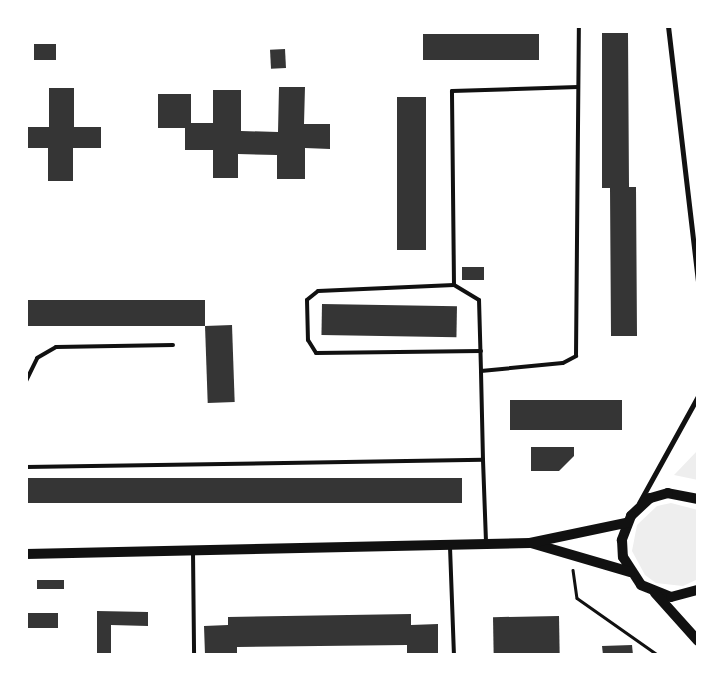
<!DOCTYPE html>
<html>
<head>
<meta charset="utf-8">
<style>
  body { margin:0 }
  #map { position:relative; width:724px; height:681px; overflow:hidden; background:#fff; font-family:Lora,serif }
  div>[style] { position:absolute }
  .green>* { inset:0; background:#eee }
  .building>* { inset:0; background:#353535; transform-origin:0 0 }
  .path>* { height:2.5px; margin:-1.25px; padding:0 1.25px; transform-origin:1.25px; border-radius:1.25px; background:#111 }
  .service>* { height:4px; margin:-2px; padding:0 2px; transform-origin:2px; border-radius:2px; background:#111 }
  .minor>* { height:5px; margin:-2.5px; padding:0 2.5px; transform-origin:2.5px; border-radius:2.5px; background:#111 }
  .secondary>* { height:10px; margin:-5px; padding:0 5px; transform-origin:5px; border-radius:5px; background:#111 }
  span { translate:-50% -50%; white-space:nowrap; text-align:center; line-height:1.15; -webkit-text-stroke:4.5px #fff; paint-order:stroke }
  .frame { position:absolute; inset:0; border:28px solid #fff; pointer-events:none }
</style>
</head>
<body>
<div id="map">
  <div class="green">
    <div style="clip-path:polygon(698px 450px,698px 480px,674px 475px)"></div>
    <div style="clip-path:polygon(671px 503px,698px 510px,698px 579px,683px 586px,656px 583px,645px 575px,632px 551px,637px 525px,657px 506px)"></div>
  </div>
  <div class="building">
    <div style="clip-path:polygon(602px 33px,628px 33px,629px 187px,636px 187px,637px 336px,611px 336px,610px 188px,602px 188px)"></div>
    <div style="left:423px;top:34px;width:116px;height:26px"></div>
    <div style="left:34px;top:44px;width:22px;height:16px"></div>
    <div style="left:285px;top:49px;width:19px;height:15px;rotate:87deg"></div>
    <div style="clip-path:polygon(279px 87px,305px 87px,304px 124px,330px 124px,330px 149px,305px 148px,305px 179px,277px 179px,277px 155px,238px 154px,238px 178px,213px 178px,213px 150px,185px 150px,185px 128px,158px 128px,158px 94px,191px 94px,191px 123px,213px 123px,213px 90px,241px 90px,241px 131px,278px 132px)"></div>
    <div style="clip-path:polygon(49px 88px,74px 88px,74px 127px,101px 127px,101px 148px,73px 148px,73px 181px,48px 181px,48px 148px,26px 148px,26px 127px,49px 127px)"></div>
    <div style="left:397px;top:97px;width:29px;height:153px"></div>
    <div style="left:484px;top:267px;width:13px;height:22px;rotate:90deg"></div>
    <div style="left:205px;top:300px;width:26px;height:179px;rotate:90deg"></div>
    <div style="left:322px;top:304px;width:135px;height:31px;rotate:1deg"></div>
    <div style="left:232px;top:325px;width:77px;height:27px;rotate:88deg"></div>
    <div style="left:510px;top:400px;width:112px;height:30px"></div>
    <div style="clip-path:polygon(531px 447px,574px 447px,574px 456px,559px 471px,531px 471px)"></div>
    <div style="left:462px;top:478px;width:25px;height:436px;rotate:90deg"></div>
    <div style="left:64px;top:580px;width:9px;height:27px;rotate:90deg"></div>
    <div style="clip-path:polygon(97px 611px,148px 612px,148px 626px,111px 625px,111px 655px,97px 655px)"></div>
    <div style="left:26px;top:613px;width:32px;height:15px"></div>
    <div style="clip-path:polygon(411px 614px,411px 625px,438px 624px,438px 654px,407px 655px,407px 645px,237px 647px,237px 655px,205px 655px,204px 626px,228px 625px,228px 617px)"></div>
    <div style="left:559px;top:616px;width:39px;height:66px;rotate:89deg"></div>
    <div style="clip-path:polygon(632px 645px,633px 655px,603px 655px,602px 646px)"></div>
  </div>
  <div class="path">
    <div style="left:573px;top:570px;width:28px;rotate:82deg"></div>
    <div style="left:577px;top:598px;width:99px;rotate:35.1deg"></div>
  </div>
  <div class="service">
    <div style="left:454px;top:285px;width:136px;rotate:177.5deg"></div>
    <div style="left:318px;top:291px;width:14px;rotate:141deg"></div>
    <div style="left:307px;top:300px;width:40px;rotate:88.6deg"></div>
    <div style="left:308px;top:340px;width:15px;rotate:58deg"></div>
    <div style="left:316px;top:353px;width:165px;rotate:-0.7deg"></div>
    <div style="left:481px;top:371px;width:71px;rotate:-91.6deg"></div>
    <div style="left:479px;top:300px;width:29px;rotate:-149deg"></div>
    <div style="left:454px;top:285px;width:194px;rotate:-90.6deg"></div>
    <div style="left:452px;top:91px;width:126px;rotate:-1.8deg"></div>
    <div style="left:26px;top:381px;width:25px;rotate:-64deg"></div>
    <div style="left:37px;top:358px;width:22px;rotate:-30deg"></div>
    <div style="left:56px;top:347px;width:117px;rotate:-1deg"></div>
    <div style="left:483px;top:460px;width:89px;rotate:-91.3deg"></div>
    <div style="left:481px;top:371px;width:82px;rotate:-5.6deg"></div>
    <div style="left:563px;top:363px;width:15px;rotate:-28deg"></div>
    <div style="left:576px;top:356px;width:330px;rotate:-89.5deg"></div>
    <div style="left:26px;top:467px;width:457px;rotate:-0.9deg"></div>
    <div style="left:483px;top:460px;width:83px;rotate:87.9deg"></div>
    <div style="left:450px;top:547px;width:108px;rotate:87.9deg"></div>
    <div style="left:193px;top:552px;width:103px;rotate:89.4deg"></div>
  </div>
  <div class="minor">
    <div style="left:668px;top:26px;width:257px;rotate:83.3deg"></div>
    <div style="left:639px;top:503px;width:122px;rotate:-61.1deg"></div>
  </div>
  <div class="secondary">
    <div style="left:698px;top:499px;width:31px;rotate:-169deg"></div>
    <div style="left:668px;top:493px;width:19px;rotate:164deg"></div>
    <div style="left:650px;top:498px;width:26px;rotate:137deg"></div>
    <div style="left:631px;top:516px;width:26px;rotate:111deg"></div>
    <div style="left:622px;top:540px;width:17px;rotate:87deg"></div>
    <div style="left:623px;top:557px;width:33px;rotate:57deg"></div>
    <div style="left:641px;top:585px;width:32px;rotate:22deg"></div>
    <div style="left:671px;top:597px;width:28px;rotate:-15deg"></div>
    <div style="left:531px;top:543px;width:103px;rotate:16.3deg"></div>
    <div style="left:26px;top:554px;width:504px;rotate:-1.25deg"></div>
    <div style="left:530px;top:543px;width:98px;rotate:-11.8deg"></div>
    <div style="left:655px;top:593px;width:64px;rotate:48.1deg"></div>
  </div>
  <div class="frame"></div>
</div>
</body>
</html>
